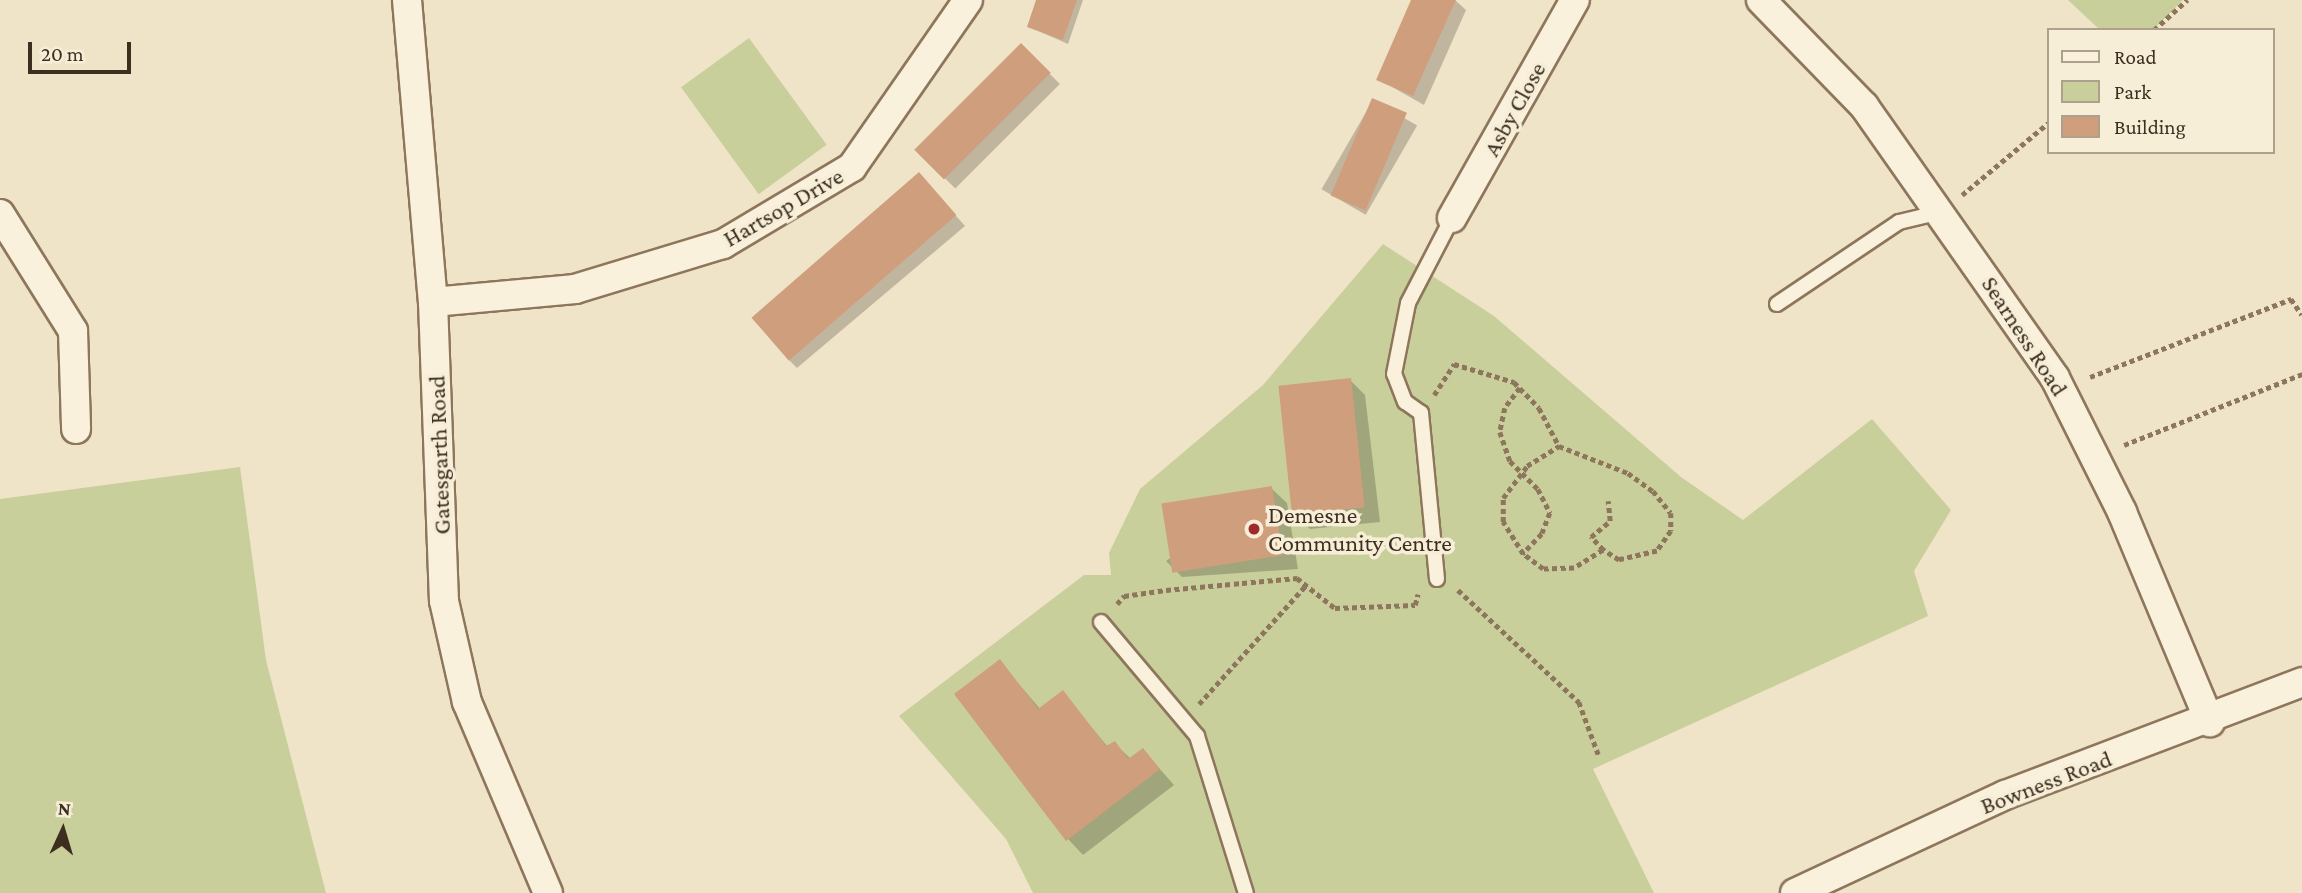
<!DOCTYPE html>
<html>
<head>
<meta charset="utf-8">
<style>
  body { margin:0 }
  #map { position:relative; width:2302px; height:893px; overflow:hidden; background:#f0e4c8; font-family:"Crimson Pro",serif }
  div>[style] { position:absolute }
  .green>* { inset:0; background:#c9cf9b; transform-origin:0 0 }
  .shadow>* { inset:0; background:#0003; transform-origin:0 0 }
  .building>* { inset:0; background:#cf9f7d; transform-origin:0 0 }
  .path>* { height:4.5px; margin-top:-2.25px; transform-origin:0; background:repeating-linear-gradient(90deg,#8d765c 0 5px,transparent 0 8.5px) }
  .roads { filter:drop-shadow(2px 0 #8d765c) drop-shadow(-2px 0 #8d765c) drop-shadow(0 2px #8d765c) drop-shadow(0 -2px #8d765c) }
  .lane>* { height:14px; margin:-7px; padding:0 7px; transform-origin:7px; border-radius:7px; background:#faf1dc }
  .street>* { height:28px; margin:-14px; padding:0 14px; transform-origin:14px; border-radius:14px; background:#faf1dc }
  .dots>* { width:19px; height:19px; translate:-50% -50%; box-sizing:border-box; border:4px solid #f7eed8; border-radius:50% }
  span { translate:-50% -50%; white-space:nowrap; text-align:center; line-height:1.15; -webkit-text-stroke:7px #f7eed8; paint-order:stroke }
  .street-label { font-size:24px; color:#3d2e20 }
  .poi-label { font-size:24px; color:#3d2e20 }
  .left { translate:0 -50%; text-align:left }
  .legend { position:absolute; left:2047px; top:28px; width:228px; height:126px; box-sizing:border-box; background:#f7eed8; border:2px solid #ada18e; margin:0; padding:9px 12px; list-style:none; font-size:21px; color:#3d2e20 }
  .legend li { display:flex; align-items:center; gap:14px; height:35px }
  .legend b { width:35px; border:2px solid #ada18e }
  .north { position:absolute; left:28px; top:795px; width:70px; height:70px; -webkit-text-stroke:5px #f7eed8; paint-order:stroke; rotate:4deg; font-size:19px; font-weight:700; line-height:28px; text-align:center; color:#3d2e20 }
  .north::after { content:''; display:block; margin:auto; width:24px; height:32px; background:#3d2e20; clip-path:polygon(50% 0,100% 100%,50% 72%,0 100%) }
  .scale { position:absolute; left:28px; top:42px; width:103px; height:32px; box-sizing:border-box; border:4px solid #3d2e20; border-top:0; padding-left:9px; font-size:21px; line-height:24px; white-space:nowrap; color:#3d2e20; -webkit-text-stroke:5px #f7eed8; paint-order:stroke }
</style>
</head>
<body>
<div id="map">
  <div class="green">
    <div style="clip-path:polygon(2068px 0,2183px 0,2153px 30px,2100px 30px)"></div>
    <div style="left:749px;top:38px;width:132px;height:84px;rotate:54deg"></div>
    <div style="clip-path:polygon(1383px 244px,1494px 316px,1681px 477px,1743px 520px,1872px 419px,1951px 510px,1914px 571px,1928px 616px,1593px 769px,1654px 893px,1033px 893px,1006px 839px,899px 716px,1084px 575px,1111px 575px,1109px 553px,1140px 489px,1263px 385px)"></div>
    <div style="clip-path:polygon(240px 467px,266px 660px,326px 893px,0 893px,0 499px)"></div>
  </div>
  <div class="shadow">
    <div style="clip-path:polygon(1038px 0,1083px 0,1068px 44px,1029px 27px)"></div>
    <div style="clip-path:polygon(1413px 0,1455px 0,1466px 10px,1424px 105px,1378px 79px)"></div>
    <div style="left:1021px;top:45px;width:55px;height:148px;rotate:45deg"></div>
    <div style="left:1373px;top:100px;width:51px;height:103px;rotate:30deg"></div>
    <div style="clip-path:polygon(919px 174px,965px 226px,797px 368px,787px 358px)"></div>
    <div style="clip-path:polygon(1350px 380px,1365px 395px,1380px 522px,1310px 529px,1294px 514px)"></div>
    <div style="clip-path:polygon(1271px 488px,1287px 503px,1298px 569px,1182px 577px,1166px 561px)"></div>
    <div style="clip-path:polygon(1000px 662px,1041px 710px,1063px 693px,1108px 747px,1114px 743px,1131px 759px,1143px 750px,1174px 785px,1083px 855px,1068px 839px)"></div>
  </div>
  <div class="building">
    <div style="clip-path:polygon(1036px 0,1077px 0,1063px 40px,1027px 27px)"></div>
    <div style="clip-path:polygon(1411px 0,1456px 0,1413px 96px,1376px 80px)"></div>
    <div style="left:1021px;top:43px;width:42px;height:151px;rotate:45deg"></div>
    <div style="left:1372px;top:98px;width:38px;height:106px;rotate:23deg"></div>
    <div style="left:919px;top:172px;width:57px;height:222px;rotate:49deg"></div>
    <div style="left:1351px;top:378px;width:130px;height:73px;rotate:84deg"></div>
    <div style="left:1272px;top:486px;width:70px;height:112px;rotate:81deg"></div>
    <div style="clip-path:polygon(1000px 659px,1038px 709px,1063px 690px,1106px 746px,1115px 741px,1128px 759px,1143px 748px,1160px 769px,1066px 841px,954px 694px)"></div>
  </div>
  <div class="path">
    <div style="left:2154px;top:30px;width:45px;rotate:-42.3deg"></div>
    <div style="left:1962px;top:195px;width:112px;rotate:-39.9deg"></div>
    <div style="left:2090px;top:377px;width:216px;rotate:-21.2deg"></div>
    <div style="left:2291px;top:299px;width:19px;rotate:55deg"></div>
    <div style="left:1520px;top:388px;width:25px;rotate:127deg"></div>
    <div style="left:1505px;top:408px;width:25px;rotate:102deg"></div>
    <div style="left:1500px;top:432px;width:31px;rotate:71deg"></div>
    <div style="left:1510px;top:461px;width:40px;rotate:45deg"></div>
    <div style="left:1538px;top:489px;width:27px;rotate:63deg"></div>
    <div style="left:1550px;top:513px;width:22px;rotate:111deg"></div>
    <div style="left:1542px;top:534px;width:28px;rotate:134deg"></div>
    <div style="left:1434px;top:395px;width:37px;rotate:-57deg"></div>
    <div style="left:1454px;top:364px;width:63px;rotate:16.7deg"></div>
    <div style="left:1514px;top:382px;width:36px;rotate:46deg"></div>
    <div style="left:1539px;top:408px;width:43px;rotate:62.2deg"></div>
    <div style="left:1559px;top:446px;width:74px;rotate:21.4deg"></div>
    <div style="left:1628px;top:473px;width:31px;rotate:36deg"></div>
    <div style="left:1653px;top:491px;width:28px;rotate:51deg"></div>
    <div style="left:1671px;top:513px;width:18px;rotate:90deg"></div>
    <div style="left:1671px;top:531px;width:24px;rotate:125deg"></div>
    <div style="left:1657px;top:551px;width:39px;rotate:167deg"></div>
    <div style="left:1619px;top:560px;width:19px;rotate:-148deg"></div>
    <div style="left:1603px;top:550px;width:34px;rotate:148deg"></div>
    <div style="left:1574px;top:568px;width:31px;rotate:178deg"></div>
    <div style="left:1543px;top:569px;width:25px;rotate:-143deg"></div>
    <div style="left:1523px;top:554px;width:38px;rotate:-122deg"></div>
    <div style="left:1503px;top:522px;width:24px;rotate:-90deg"></div>
    <div style="left:1503px;top:498px;width:40px;rotate:-53deg"></div>
    <div style="left:1527px;top:466px;width:38px;rotate:-32deg"></div>
    <div style="left:2124px;top:445px;width:192px;rotate:-21.7deg"></div>
    <div style="left:1603px;top:550px;width:18px;rotate:-133deg"></div>
    <div style="left:1591px;top:537px;width:25px;rotate:-40deg"></div>
    <div style="left:1610px;top:521px;width:20px;rotate:-96deg"></div>
    <div style="left:1458px;top:590px;width:165px;rotate:42.8deg"></div>
    <div style="left:1579px;top:702px;width:58px;rotate:69.7deg"></div>
    <div style="left:1117px;top:604px;width:11px;rotate:-49deg"></div>
    <div style="left:1124px;top:596px;width:42px;rotate:-8.1deg"></div>
    <div style="left:1166px;top:590px;width:132px;rotate:-5.2deg"></div>
    <div style="left:1297px;top:578px;width:48px;rotate:38.3deg"></div>
    <div style="left:1335px;top:608px;width:80px;rotate:-2.1deg"></div>
    <div style="left:1415px;top:605px;width:11px;rotate:-75deg"></div>
    <div style="left:1199px;top:704px;width:160px;rotate:-48deg"></div>
  </div>
  <div class="roads">
    <div class="lane">
      <div style="left:1777px;top:304px;width:147px;rotate:-33.9deg"></div>
      <div style="left:1899px;top:222px;width:43px;rotate:-13.4deg"></div>
      <div style="left:1437px;top:579px;width:167px;rotate:-95.5deg"></div>
      <div style="left:1421px;top:413px;width:19px;rotate:-145deg"></div>
      <div style="left:1405px;top:402px;width:30px;rotate:-111deg"></div>
      <div style="left:1394px;top:374px;width:72px;rotate:-78.8deg"></div>
      <div style="left:1408px;top:303px;width:96px;rotate:-62.6deg"></div>
      <div style="left:1101px;top:622px;width:149px;rotate:49.9deg"></div>
      <div style="left:1197px;top:736px;width:164px;rotate:72.7deg"></div>
    </div>
    <div class="street">
      <div style="left:407px;top:0;width:303px;rotate:85.1deg"></div>
      <div style="left:433px;top:302px;width:299px;rotate:87.9deg"></div>
      <div style="left:444px;top:601px;width:104px;rotate:77.2deg"></div>
      <div style="left:467px;top:702px;width:207px;rotate:67deg"></div>
      <div style="left:1761px;top:0;width:148px;rotate:45.8deg"></div>
      <div style="left:1864px;top:106px;width:332px;rotate:54.9deg"></div>
      <div style="left:2055px;top:378px;width:150px;rotate:63.4deg"></div>
      <div style="left:2122px;top:512px;width:228px;rotate:67.3deg"></div>
      <div style="left:0;top:214px;width:138px;rotate:58deg"></div>
      <div style="left:73px;top:331px;width:98px;rotate:88.2deg"></div>
      <div style="left:1452px;top:218px;width:250px;rotate:-60.6deg"></div>
      <div style="left:433px;top:302px;width:143px;rotate:-5.2deg"></div>
      <div style="left:575px;top:289px;width:155px;rotate:-16.9deg"></div>
      <div style="left:723px;top:244px;width:150px;rotate:-30.8deg"></div>
      <div style="left:852px;top:167px;width:203px;rotate:-55.2deg"></div>
      <div style="left:1795px;top:893px;width:232px;rotate:-25deg"></div>
      <div style="left:2005px;top:795px;width:318px;rotate:-20.8deg"></div>
    </div>
  </div>
  <div class="dots">
    <div style="left:1254px;top:529px;background:#9e2a2b"></div>
  </div>
  <div class="street-label">
    <span style="left:1514px;top:109px;rotate:-61deg">Asby Close</span>
    <span style="left:783px;top:207px;rotate:-30deg">Hartsop Drive</span>
    <span style="left:2025px;top:336px;rotate:57deg">Searness Road</span>
    <span style="left:439px;top:455px;rotate:-92deg">Gatesgarth Road</span>
    <span style="left:2046px;top:782px;rotate:-21deg">Bowness Road</span>
  </div>
  <div class="poi-label">
    <span class="left" style="left:1268px;top:529px">Demesne<br>Community Centre</span>
  </div>
  <ul class="legend">
  <li><b style="height:9px;background:#faf1dc"></b>Road</li>
  <li><b style="height:19px;background:#c9cf9b"></b>Park</li>
  <li><b style="height:19px;background:#cf9f7d"></b>Building</li>
  </ul>
  <div class="north">N</div>
  <div class="scale">20 m</div>
</div>
</body>
</html>
